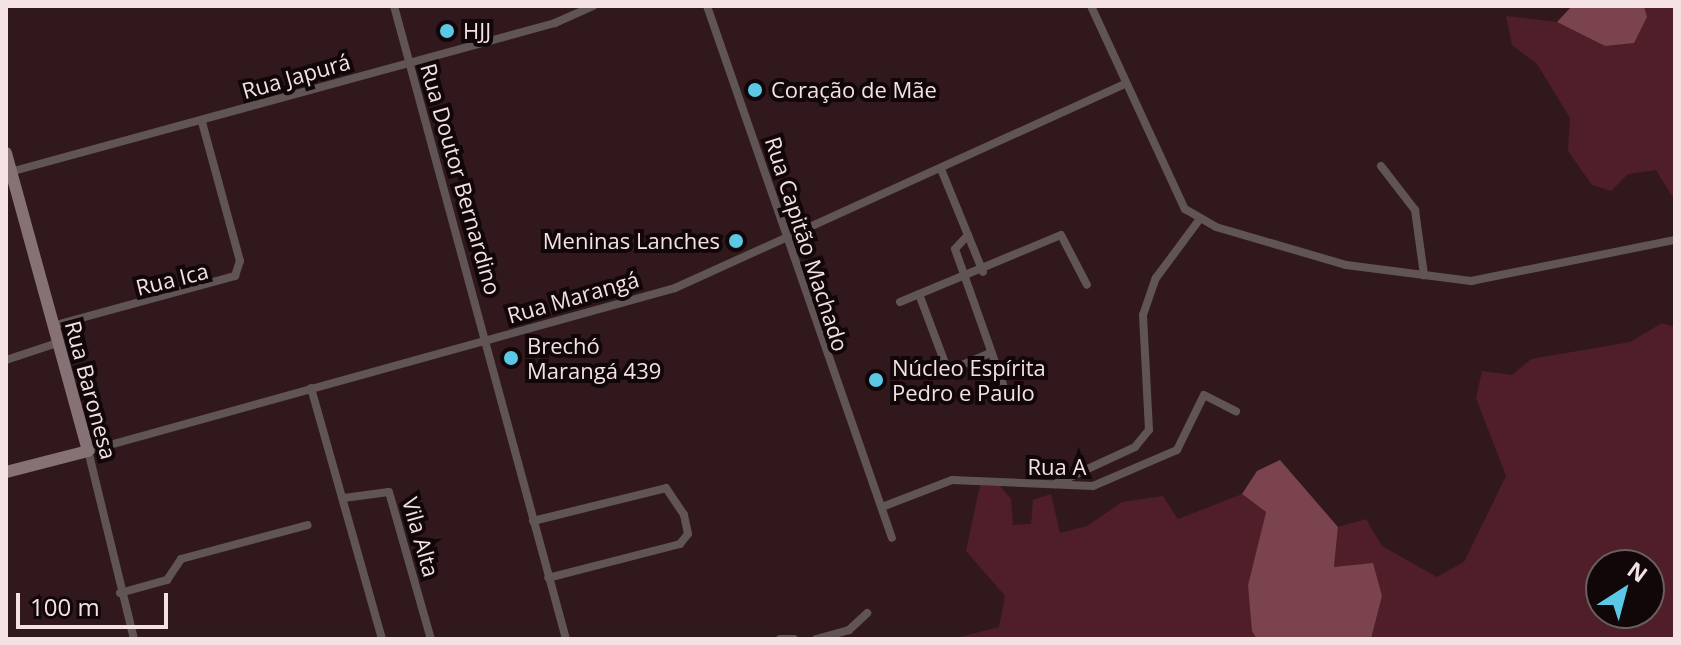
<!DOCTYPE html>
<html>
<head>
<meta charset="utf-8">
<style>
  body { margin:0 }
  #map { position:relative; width:1681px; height:645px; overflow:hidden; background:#30181c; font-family:"Open Sans",sans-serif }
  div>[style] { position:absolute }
  .green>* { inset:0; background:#501e29 }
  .forest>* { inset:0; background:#7a434d }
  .street>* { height:8px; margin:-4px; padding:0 4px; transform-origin:4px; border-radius:4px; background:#615455 }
  .secondary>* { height:12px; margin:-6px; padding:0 6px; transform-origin:6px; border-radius:6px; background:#867174 }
  .dots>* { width:22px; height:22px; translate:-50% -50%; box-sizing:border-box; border:4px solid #110708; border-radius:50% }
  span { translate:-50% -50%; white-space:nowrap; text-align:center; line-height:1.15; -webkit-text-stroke:8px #110708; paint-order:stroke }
  .poi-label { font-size:22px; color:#f3e1e3 }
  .left { translate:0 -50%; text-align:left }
  .right { translate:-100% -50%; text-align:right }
  .street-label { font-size:22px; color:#f3e1e3 }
  .frame { position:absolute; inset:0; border:8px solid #f3e1e3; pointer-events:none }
  .north { position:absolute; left:1585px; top:549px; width:80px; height:80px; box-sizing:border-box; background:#110708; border:2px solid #6b5e60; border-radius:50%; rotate:36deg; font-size:22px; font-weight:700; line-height:32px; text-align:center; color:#f3e1e3 }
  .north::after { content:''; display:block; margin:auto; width:28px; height:36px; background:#5bc8e6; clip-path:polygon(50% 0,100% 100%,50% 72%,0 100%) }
  .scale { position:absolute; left:16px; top:593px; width:152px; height:36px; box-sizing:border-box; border:4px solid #f3e1e3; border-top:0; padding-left:10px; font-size:24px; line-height:28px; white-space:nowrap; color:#f3e1e3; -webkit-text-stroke:6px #110708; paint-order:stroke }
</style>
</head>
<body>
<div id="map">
  <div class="green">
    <div style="clip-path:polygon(1644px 6px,1675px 6px,1675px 201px,1656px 170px,1628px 174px,1611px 191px,1592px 185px,1568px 151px,1570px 118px,1537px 64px,1512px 45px,1506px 16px,1557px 22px,1605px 46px,1647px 17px)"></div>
    <div style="clip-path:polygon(evenodd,1662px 323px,1675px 327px,1675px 639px,1371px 639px,1382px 596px,1334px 567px,1338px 527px,1366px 519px,1382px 546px,1437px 577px,1464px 562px,1506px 476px,1476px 398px,1482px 371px,1512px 375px,1531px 359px,1630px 342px,1662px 323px,1601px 565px,1649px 565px,1649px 613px,1601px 613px,1601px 565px)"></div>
    <div style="clip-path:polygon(980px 485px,1000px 486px,1011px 499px,1013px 525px,1031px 524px,1033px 500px,1051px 494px,1060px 533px,1087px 526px,1122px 502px,1163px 496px,1178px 519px,1242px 494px,1266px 512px,1248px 585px,1257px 639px,952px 639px,999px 627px,1005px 596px,966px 551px)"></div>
  </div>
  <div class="forest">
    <div style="clip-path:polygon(1572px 6px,1644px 6px,1647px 17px,1634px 43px,1605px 46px,1557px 22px)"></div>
    <div style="clip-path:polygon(1280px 460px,1338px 527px,1334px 567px,1373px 563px,1382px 596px,1371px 639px,1257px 639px,1252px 631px,1248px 585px,1266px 512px,1242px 494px,1257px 471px)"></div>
  </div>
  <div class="street">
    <div style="left:394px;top:6px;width:656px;rotate:74.8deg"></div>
    <div style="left:707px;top:6px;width:563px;rotate:70.83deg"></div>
    <div style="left:1091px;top:6px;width:224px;rotate:65.2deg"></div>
    <div style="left:1185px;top:209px;width:36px;rotate:30deg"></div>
    <div style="left:1216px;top:227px;width:135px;rotate:16.3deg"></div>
    <div style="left:1346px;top:265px;width:126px;rotate:7.3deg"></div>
    <div style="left:1471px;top:281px;width:208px;rotate:-11.4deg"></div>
    <div style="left:1381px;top:166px;width:56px;rotate:52.3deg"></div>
    <div style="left:1415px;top:210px;width:66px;rotate:82.1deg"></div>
    <div style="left:941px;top:169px;width:111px;rotate:67.8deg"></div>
    <div style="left:10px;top:172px;width:565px;rotate:-15.29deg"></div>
    <div style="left:555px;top:23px;width:42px;rotate:-24.1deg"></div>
    <div style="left:968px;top:235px;width:19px;rotate:133deg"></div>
    <div style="left:955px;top:249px;width:150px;rotate:70.5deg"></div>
    <div style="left:919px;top:294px;width:82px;rotate:69.4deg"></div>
    <div style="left:948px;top:371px;width:46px;rotate:-23.2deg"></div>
    <div style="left:900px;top:302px;width:174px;rotate:-22.6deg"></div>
    <div style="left:1061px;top:235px;width:56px;rotate:62.5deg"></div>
    <div style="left:52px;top:326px;width:190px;rotate:-15.3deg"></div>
    <div style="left:235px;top:276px;width:16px;rotate:-72deg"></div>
    <div style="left:240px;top:261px;width:144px;rotate:-105.3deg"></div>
    <div style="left:6px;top:360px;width:54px;rotate:-18.4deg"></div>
    <div style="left:311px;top:388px;width:261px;rotate:74.2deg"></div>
    <div style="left:1055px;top:484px;width:88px;rotate:-24.8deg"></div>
    <div style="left:1135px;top:447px;width:22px;rotate:-51deg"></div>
    <div style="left:1149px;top:430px;width:115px;rotate:-93deg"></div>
    <div style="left:1143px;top:315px;width:39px;rotate:-71deg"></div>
    <div style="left:1156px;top:278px;width:72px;rotate:-53.4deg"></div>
    <div style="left:344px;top:498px;width:45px;rotate:-7.6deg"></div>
    <div style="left:389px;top:492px;width:153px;rotate:74.1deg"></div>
    <div style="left:882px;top:507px;width:75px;rotate:-21.1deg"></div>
    <div style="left:952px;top:480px;width:141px;rotate:2.4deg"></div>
    <div style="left:1093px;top:486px;width:91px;rotate:-23.2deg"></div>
    <div style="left:1177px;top:450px;width:61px;rotate:-63.9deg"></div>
    <div style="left:1204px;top:395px;width:36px;rotate:27deg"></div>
    <div style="left:533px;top:521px;width:137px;rotate:-13.9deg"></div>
    <div style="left:666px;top:488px;width:32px;rotate:56deg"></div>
    <div style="left:684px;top:515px;width:19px;rotate:78deg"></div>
    <div style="left:688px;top:534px;width:13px;rotate:129deg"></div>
    <div style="left:680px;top:544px;width:136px;rotate:165.6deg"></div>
    <div style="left:120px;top:593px;width:49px;rotate:-15.5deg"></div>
    <div style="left:167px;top:580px;width:25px;rotate:-56deg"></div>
    <div style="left:181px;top:559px;width:131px;rotate:-15deg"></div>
    <div style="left:134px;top:639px;width:194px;rotate:-103.7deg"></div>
    <div style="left:88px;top:451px;width:609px;rotate:-15.52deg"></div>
    <div style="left:675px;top:288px;width:493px;rotate:-24.4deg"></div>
    <div style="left:780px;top:639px;width:14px"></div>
    <div style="left:816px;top:639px;width:34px;rotate:-15deg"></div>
    <div style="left:849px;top:630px;width:25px;rotate:-43deg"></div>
  </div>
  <div class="secondary">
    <div style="left:6px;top:153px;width:309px;rotate:74.6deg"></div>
    <div style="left:88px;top:451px;width:85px;rotate:165.6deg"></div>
  </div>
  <div class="dots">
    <div style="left:447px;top:31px;background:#5bc8e6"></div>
    <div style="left:755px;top:90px;background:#5bc8e6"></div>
    <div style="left:736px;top:241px;background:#5bc8e6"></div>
    <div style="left:511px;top:358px;background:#5bc8e6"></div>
    <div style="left:876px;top:380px;background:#5bc8e6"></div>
  </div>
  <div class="poi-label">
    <span class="left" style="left:463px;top:31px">HJJ</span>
    <span class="left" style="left:771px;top:90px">Coração de Mãe</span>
    <span class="right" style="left:720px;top:241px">Meninas Lanches</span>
    <span class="left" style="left:527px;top:358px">Brechó<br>Marangá 439</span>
    <span class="left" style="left:892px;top:380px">Núcleo Espírita<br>Pedro e Paulo</span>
  </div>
  <div class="street-label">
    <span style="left:296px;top:76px;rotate:-16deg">Rua Japurá</span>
    <span style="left:461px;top:179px;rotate:74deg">Rua Doutor Bernardino</span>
    <span style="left:807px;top:244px;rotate:72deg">Rua Capitão Machado</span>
    <span style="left:172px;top:279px;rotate:-14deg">Rua Ica</span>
    <span style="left:573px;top:297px;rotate:-16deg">Rua Marangá</span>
    <span style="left:91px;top:390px;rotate:75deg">Rua Baronesa</span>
    <span style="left:1057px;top:467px">Rua A</span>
    <span style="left:421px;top:537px;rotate:74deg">Vila Alta</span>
  </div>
  <div class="frame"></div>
  <div class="north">N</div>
  <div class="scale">100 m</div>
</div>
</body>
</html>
